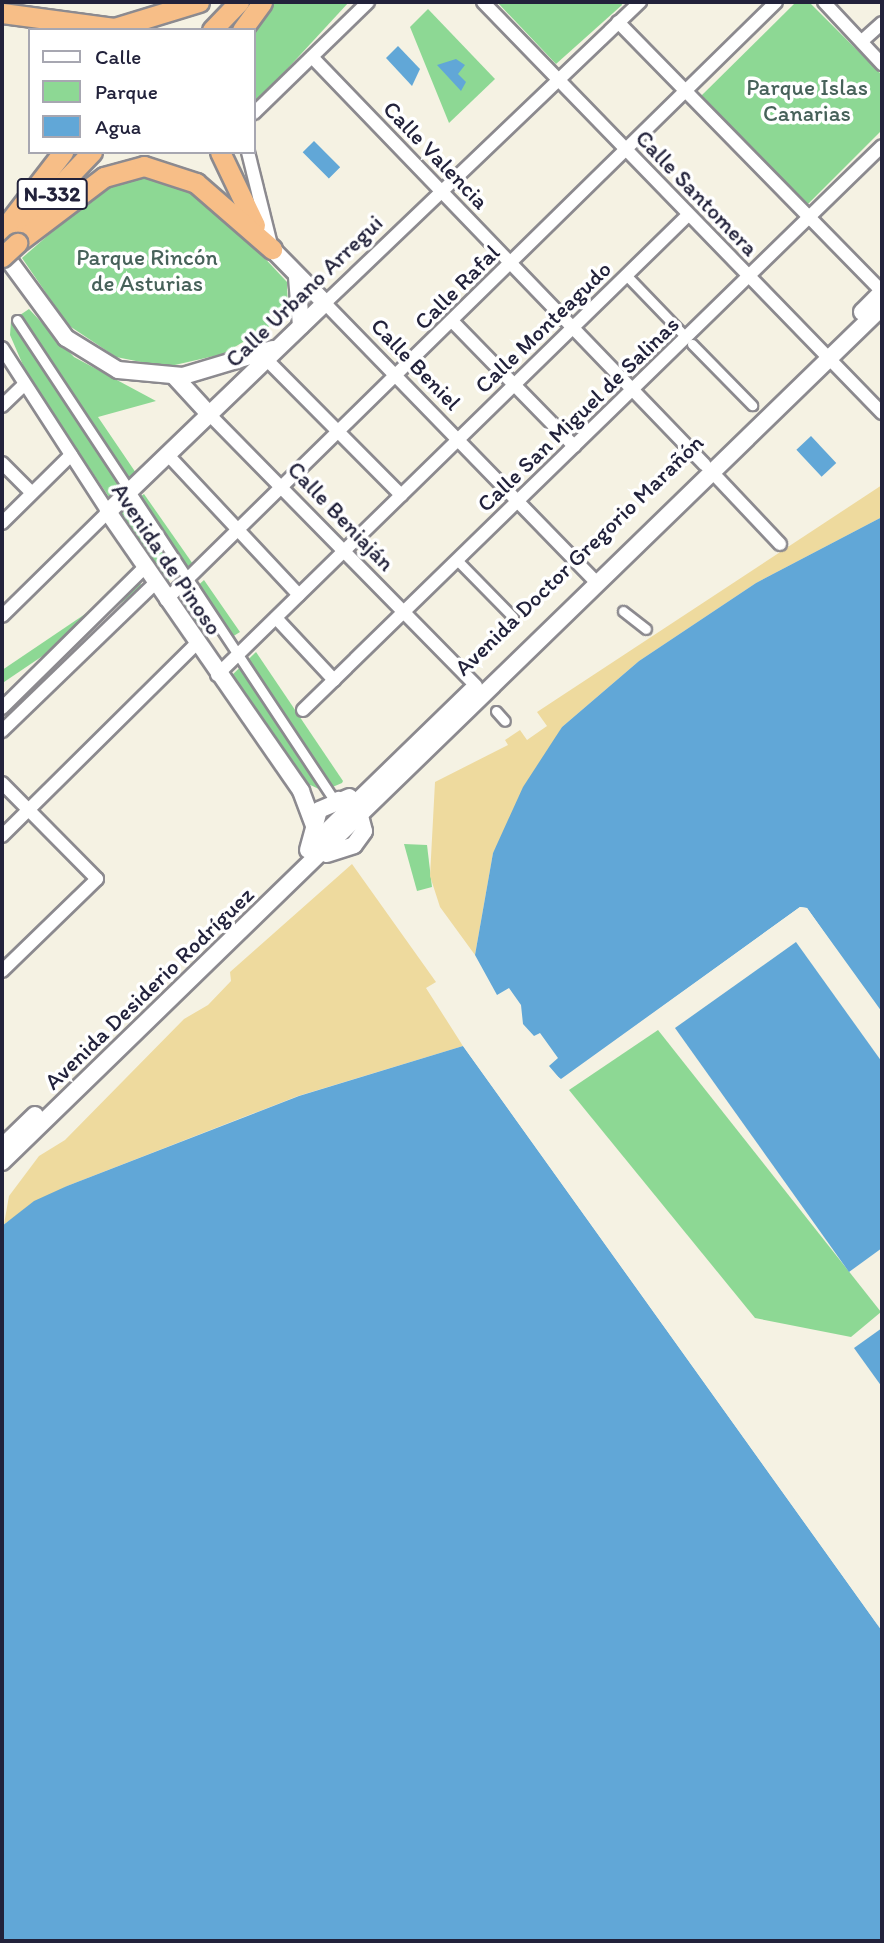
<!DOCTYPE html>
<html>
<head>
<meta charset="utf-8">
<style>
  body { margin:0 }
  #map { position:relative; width:884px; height:1943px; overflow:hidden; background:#f5f2e3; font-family:Itim,sans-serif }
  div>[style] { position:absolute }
  .green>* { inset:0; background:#8dd894; transform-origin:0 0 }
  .sand>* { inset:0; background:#eeda9e }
  .water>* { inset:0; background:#61a7d7; transform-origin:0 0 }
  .pier>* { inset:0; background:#f5f2e3 }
  .roads { filter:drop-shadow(2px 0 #8c8a8f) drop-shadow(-2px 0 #8c8a8f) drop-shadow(0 2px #8c8a8f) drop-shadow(0 -2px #8c8a8f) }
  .pedestrian>* { height:9px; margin:-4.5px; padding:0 4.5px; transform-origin:4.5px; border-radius:4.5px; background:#fff }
  .minor>* { height:12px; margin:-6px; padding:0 6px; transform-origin:6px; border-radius:6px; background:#fff }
  .tertiary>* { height:16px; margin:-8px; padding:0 8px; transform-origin:8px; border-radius:8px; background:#fff }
  .trunk>* { height:19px; margin:-9.5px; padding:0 9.5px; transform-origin:9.5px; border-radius:9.5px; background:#f7be87 }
  .bridges { filter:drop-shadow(2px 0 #8c8a8f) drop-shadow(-2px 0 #8c8a8f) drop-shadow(0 2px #8c8a8f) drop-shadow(0 -2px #8c8a8f) }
  .trunk-bridge>* { height:19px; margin:-9.5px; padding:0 9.5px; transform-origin:9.5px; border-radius:9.5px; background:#f7be87 }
  span { translate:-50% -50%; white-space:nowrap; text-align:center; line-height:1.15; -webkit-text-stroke:7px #fff; paint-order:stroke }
  .shield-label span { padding:2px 5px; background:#fff; border:2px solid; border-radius:5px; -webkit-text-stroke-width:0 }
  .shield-label { font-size:21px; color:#22223b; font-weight:700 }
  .park-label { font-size:23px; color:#47625a }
  .street-label { font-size:23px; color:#22223b }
  .frame { position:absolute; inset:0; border:4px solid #22223b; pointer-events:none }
  .legend { position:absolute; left:28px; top:28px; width:228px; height:126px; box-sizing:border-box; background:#fff; border:2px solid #a7a7b1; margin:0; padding:9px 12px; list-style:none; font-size:21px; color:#22223b }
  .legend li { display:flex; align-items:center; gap:14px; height:35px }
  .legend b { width:35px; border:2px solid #a7a7b1 }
</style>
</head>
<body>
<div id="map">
  <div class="green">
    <div style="clip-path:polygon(274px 2px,349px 2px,254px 105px,254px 30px)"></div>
    <div style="clip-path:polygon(497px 2px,621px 2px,622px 5px,556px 64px)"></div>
    <div style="clip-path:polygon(796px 2px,809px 2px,882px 75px,882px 130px,808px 204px,701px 96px)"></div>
    <div style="clip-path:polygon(428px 9px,495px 79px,449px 123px,410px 27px)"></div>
    <div style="clip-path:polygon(141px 175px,172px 179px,215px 205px,287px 282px,288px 315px,223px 354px,166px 367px,116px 357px,68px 325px,22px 258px,99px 191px)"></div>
    <div style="clip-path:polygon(29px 309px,74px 357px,156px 401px,98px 417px,136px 473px,109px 497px,29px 379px,10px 335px,11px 321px)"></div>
    <div style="left:144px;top:494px;width:85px;height:30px;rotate:55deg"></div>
    <div style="left:137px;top:579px;width:11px;height:190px;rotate:56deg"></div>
    <div style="clip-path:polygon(204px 580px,240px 632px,224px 642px,211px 623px,201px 630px,181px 601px)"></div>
    <div style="clip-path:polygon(256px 652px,343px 781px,342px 783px,323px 791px,304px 782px,230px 677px)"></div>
    <div style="clip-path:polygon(404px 844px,427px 845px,432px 887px,417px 891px)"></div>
    <div style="clip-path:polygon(658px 1030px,881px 1312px,851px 1337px,755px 1318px,569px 1090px)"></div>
  </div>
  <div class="sand">
    <div style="clip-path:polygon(882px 485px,882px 517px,756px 583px,639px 661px,562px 727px,493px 853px,475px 955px,440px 907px,430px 876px,435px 782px,508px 745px,505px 740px,520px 730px,527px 740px,547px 726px,537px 712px)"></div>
    <div style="clip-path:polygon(352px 864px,436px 982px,426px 988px,463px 1046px,298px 1096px,67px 1186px,4px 1224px,9px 1196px,39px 1156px,65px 1140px,184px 1019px,208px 1005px,231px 981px,230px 972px)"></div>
  </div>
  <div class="water">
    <div style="clip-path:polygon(398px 46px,420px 69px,412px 86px,386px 58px)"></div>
    <div style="clip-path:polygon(456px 59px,465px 65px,458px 74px,466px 82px,461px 91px,437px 65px)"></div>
    <div style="left:314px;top:141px;width:37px;height:16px;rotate:45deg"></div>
    <div style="left:811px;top:436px;width:37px;height:20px;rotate:47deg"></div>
    <div style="clip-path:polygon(882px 517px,882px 1012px,807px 908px,800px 907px,561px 1080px,549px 1066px,558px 1058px,540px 1033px,534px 1036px,523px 1024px,521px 1005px,509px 988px,497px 995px,475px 955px,493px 853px,523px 787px,562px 727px,639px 661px,756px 583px)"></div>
    <div style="clip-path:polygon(796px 942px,882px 1062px,882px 1248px,849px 1272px,675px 1028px)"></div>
    <div style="clip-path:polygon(463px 1046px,882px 1631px,882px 1941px,2px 1941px,2px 1226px,34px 1201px,67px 1186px,299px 1096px)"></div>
    <div style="clip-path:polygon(882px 1328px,882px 1387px,854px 1348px)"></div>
  </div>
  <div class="pier">
    <div style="clip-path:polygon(800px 907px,807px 908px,882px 1015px,801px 911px,562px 1083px,546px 1068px,561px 1079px)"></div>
    <div style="clip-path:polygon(461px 1043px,480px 1063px,809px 1517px,882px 1631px)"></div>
  </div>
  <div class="roads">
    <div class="pedestrian">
      <div style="left:626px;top:275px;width:79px;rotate:46deg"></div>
      <div style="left:17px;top:320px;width:575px;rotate:56.56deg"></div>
      <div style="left:692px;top:344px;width:86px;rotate:45.5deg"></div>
      <div style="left:457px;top:560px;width:80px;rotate:45.5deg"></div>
      <div style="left:623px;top:611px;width:29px;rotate:38deg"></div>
      <div style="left:496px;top:711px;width:13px;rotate:48deg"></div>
    </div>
    <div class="minor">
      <div style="left:483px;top:2px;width:573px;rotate:45.85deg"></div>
      <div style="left:824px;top:2px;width:85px;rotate:46.9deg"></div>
      <div style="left:618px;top:22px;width:378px;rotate:45.6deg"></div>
      <div style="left:862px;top:41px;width:27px;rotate:-42deg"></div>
      <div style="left:312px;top:57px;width:566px;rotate:46.07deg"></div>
      <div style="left:254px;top:113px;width:159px;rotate:-44.2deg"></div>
      <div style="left:248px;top:152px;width:96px;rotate:76.1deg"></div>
      <div style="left:452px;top:321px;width:175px;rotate:45.7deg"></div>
      <div style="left:2px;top:348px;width:195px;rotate:57.1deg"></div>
      <div style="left:108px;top:512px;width:148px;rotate:135.5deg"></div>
      <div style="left:266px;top:359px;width:192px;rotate:45.2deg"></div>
      <div style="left:2px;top:406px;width:30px;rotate:-44deg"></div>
      <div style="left:209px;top:414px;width:381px;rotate:45.5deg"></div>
      <div style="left:167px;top:454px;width:193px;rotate:46.9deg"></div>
      <div style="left:2px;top:463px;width:42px;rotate:45deg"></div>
      <div style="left:712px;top:472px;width:99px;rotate:46.6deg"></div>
      <div style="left:2px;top:523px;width:97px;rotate:-44.6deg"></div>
      <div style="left:597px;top:583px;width:390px;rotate:-134.2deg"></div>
      <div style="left:325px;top:303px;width:436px;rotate:-43.7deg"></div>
      <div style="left:166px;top:600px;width:854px;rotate:-44.43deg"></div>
      <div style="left:276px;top:618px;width:85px;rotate:46.9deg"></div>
      <div style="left:217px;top:675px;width:658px;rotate:-44.32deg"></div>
      <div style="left:2px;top:708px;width:201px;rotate:-44.6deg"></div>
      <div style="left:303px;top:710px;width:808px;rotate:-44.25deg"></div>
      <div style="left:2px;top:731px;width:213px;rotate:-44deg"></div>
      <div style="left:2px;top:783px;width:135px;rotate:45.3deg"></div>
      <div style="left:97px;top:879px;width:132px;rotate:135.9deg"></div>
      <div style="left:2px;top:836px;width:274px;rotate:-44.7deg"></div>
    </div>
    <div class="tertiary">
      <div style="left:272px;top:249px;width:76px;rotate:45.5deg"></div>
      <div style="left:325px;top:303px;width:301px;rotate:136.1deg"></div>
      <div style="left:108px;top:512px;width:339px;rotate:55.3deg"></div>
      <div style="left:301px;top:791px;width:51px;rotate:69.4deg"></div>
      <div style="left:319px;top:839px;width:20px;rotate:30deg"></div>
      <div style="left:2px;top:251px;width:108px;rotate:53.7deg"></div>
      <div style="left:66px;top:338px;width:61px;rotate:31.6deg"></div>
      <div style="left:118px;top:370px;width:65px;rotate:5.3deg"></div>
      <div style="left:183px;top:376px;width:94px;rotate:-16.7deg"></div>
      <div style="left:297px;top:277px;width:49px;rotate:85.3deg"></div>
      <div style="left:862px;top:312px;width:28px;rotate:-45deg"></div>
      <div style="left:175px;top:377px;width:50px;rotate:47.4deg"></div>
      <div style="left:327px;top:831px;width:202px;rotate:-44.2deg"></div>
      <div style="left:308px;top:850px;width:41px;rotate:-74.6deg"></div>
      <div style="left:319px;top:810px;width:33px;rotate:-23deg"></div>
      <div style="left:327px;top:854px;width:28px;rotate:-18deg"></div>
      <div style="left:354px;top:845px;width:17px;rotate:-54deg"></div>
      <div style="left:364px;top:831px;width:24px;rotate:-105deg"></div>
      <div style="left:358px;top:808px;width:21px;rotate:-157deg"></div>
      <div style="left:2px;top:1147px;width:46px;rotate:-44.1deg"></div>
      <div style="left:2px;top:1162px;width:1227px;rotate:-44.17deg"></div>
    </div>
    <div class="trunk">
      <div style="left:2px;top:13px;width:113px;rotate:7.6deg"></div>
      <div style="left:114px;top:28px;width:89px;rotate:-17deg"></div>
      <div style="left:212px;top:30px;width:39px;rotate:-46deg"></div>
      <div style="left:242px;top:30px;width:34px;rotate:-54deg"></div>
      <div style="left:220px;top:152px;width:81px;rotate:64.4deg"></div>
      <div style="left:20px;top:227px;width:104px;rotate:-46.2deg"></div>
      <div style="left:2px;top:231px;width:100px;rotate:-52.3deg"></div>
      <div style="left:17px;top:243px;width:109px;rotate:-37.2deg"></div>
      <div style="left:104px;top:177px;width:41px;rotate:-15.4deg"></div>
      <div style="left:144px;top:166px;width:55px;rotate:18.1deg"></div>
      <div style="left:196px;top:183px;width:101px;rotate:41deg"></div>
    </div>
  </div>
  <div class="bridges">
    <div class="trunk-bridge">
      <div style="left:2px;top:257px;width:21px;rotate:-43deg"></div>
    </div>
  </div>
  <div class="shield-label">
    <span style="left:52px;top:194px">N-332</span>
  </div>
  <div class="park-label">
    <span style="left:807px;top:100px">Parque Islas<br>Canarias</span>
    <span style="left:147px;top:270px">Parque Rincón<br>de Asturias</span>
  </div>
  <div class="street-label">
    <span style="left:436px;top:155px;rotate:46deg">Calle Valencia</span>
    <span style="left:697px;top:193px;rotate:46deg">Calle Santomera</span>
    <span style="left:457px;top:287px;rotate:-45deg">Calle Rafal</span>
    <span style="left:304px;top:291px;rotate:-44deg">Calle Urbano Arregui</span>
    <span style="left:543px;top:327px;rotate:-44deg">Calle Monteagudo</span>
    <span style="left:416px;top:364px;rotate:46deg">Calle Beniel</span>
    <span style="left:578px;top:414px;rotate:-44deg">Calle San Miguel de Salinas</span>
    <span style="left:341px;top:516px;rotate:46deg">Calle Beniaján</span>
    <span style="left:579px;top:555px;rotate:-44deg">Avenida Doctor Gregorio Marañón</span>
    <span style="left:167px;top:559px;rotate:56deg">Avenida de Pinoso</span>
    <span style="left:149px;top:988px;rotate:-44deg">Avenida Desiderio Rodríguez</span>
  </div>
  <div class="frame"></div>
  <ul class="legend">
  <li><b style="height:9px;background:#fff"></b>Calle</li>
  <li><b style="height:19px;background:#8dd894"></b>Parque</li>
  <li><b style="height:19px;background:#61a7d7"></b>Agua</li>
  </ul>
</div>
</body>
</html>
